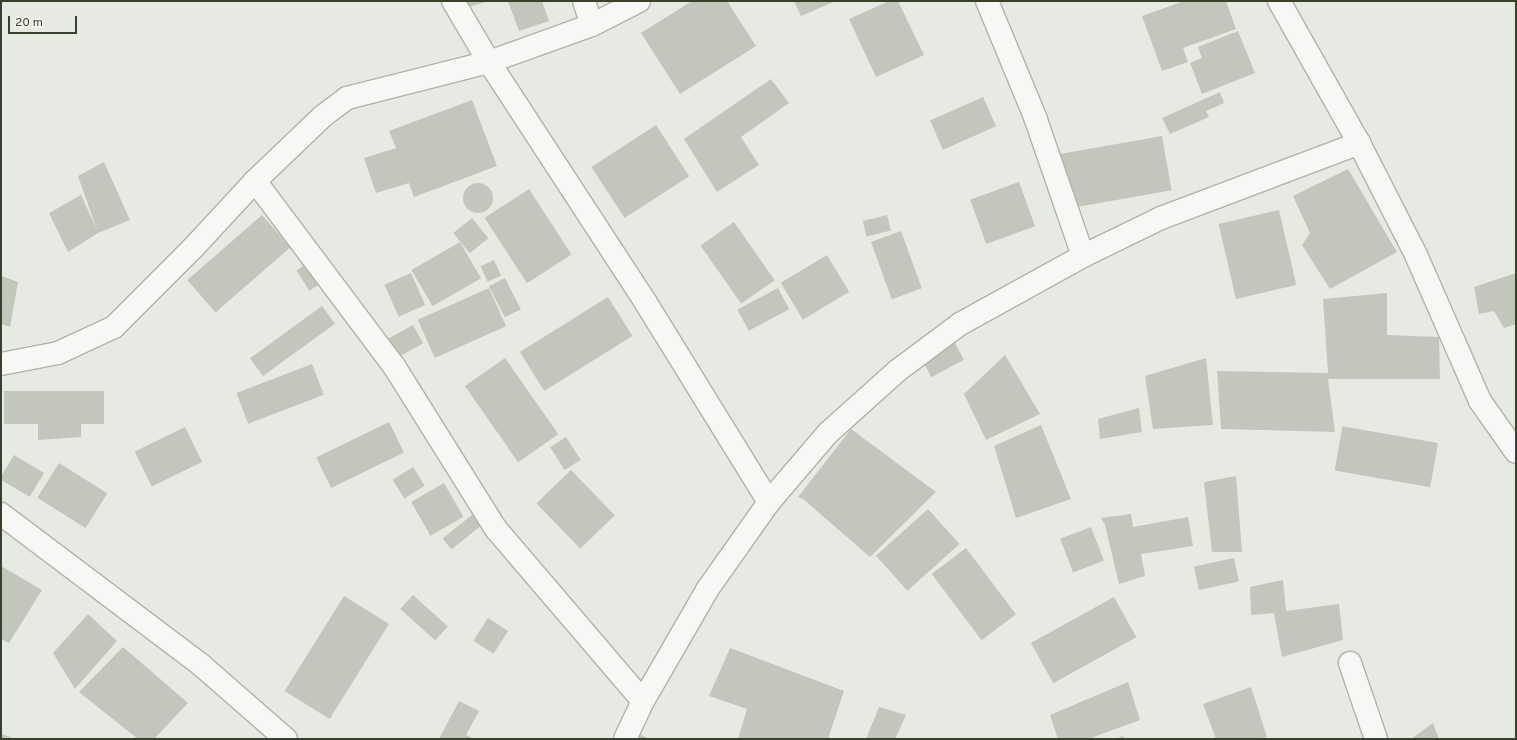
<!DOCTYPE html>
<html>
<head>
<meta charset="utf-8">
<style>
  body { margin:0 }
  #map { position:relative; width:1517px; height:740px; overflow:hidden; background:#e7eae3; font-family:Overpass,sans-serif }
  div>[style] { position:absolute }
  .building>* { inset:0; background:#c2c6bb; transform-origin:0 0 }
  .round { border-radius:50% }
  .roads { filter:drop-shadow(1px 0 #afb4a8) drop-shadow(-1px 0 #afb4a8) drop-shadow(0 1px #afb4a8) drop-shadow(0 -1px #afb4a8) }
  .minor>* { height:22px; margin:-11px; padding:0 11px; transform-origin:11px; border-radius:11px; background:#f7f8f5 }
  span { translate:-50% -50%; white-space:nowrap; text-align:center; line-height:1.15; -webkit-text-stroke:3px #f6f7f2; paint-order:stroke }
  .frame { position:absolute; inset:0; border:2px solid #39412c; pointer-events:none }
  .scale { position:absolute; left:8px; top:16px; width:69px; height:18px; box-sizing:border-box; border:2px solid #39412c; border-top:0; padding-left:5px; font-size:12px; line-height:14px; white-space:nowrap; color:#39412c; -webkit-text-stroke:3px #f6f7f2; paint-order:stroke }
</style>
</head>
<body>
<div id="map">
  <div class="building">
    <div style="clip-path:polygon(461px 1px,488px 1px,463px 9px)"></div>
    <div style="clip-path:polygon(508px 1px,542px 1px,549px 21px,519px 31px)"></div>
    <div style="clip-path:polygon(692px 1px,727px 1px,756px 46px,680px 94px,641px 33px)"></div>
    <div style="clip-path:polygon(794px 1px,836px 1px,801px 16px)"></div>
    <div style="clip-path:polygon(889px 1px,898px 1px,924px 55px,876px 77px,849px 19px)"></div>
    <div style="clip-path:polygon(1184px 1px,1226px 1px,1236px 29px,1183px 48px,1188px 62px,1162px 71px,1142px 16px)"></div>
    <div style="clip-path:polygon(1238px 31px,1255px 73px,1202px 94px,1190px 63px,1202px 58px,1198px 47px)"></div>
    <div style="clip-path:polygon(771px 79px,789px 103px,741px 137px,759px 165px,717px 192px,684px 139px)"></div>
    <div style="clip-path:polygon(1220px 92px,1224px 103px,1206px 111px,1209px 117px,1170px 134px,1162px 118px)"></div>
    <div style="left:983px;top:97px;width:32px;height:58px;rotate:66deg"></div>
    <div style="clip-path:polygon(472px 100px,497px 166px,414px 197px,409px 183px,376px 193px,364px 158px,396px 148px,389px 131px)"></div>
    <div style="left:656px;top:125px;width:61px;height:77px;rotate:57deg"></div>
    <div style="left:1162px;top:136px;width:55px;height:105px;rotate:80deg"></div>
    <div style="clip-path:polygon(104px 162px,130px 220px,98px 233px,68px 252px,49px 213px,81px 195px,97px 230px,78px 176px)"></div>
    <div style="clip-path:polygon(1348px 169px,1397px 252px,1330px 289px,1302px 245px,1310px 233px,1293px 196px)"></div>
    <div style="left:1019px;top:182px;width:47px;height:52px;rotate:70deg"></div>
    <div class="round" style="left:463px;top:183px;width:30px;height:30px"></div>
    <div style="left:529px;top:189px;width:78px;height:53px;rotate:57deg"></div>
    <div style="left:1279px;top:210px;width:77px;height:62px;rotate:77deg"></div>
    <div style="left:262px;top:215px;width:43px;height:99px;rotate:49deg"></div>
    <div style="left:887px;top:215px;width:16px;height:25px;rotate:76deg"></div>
    <div style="left:472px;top:218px;width:26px;height:24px;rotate:51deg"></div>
    <div style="left:734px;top:222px;width:71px;height:41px;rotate:55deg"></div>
    <div style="left:901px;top:231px;width:61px;height:32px;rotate:70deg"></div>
    <div style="left:460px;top:242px;width:42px;height:56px;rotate:60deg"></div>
    <div style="left:827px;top:255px;width:43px;height:54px;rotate:59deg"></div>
    <div style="left:494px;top:260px;width:17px;height:15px;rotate:65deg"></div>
    <div style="left:308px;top:263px;width:24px;height:14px;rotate:57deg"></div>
    <div style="left:411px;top:273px;width:35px;height:29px;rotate:66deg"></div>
    <div style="clip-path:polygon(1516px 273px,1516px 324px,1504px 328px,1494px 311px,1479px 314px,1474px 287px)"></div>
    <div style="clip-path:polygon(1px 276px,18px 282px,10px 327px,1px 324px)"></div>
    <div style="left:505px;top:278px;width:35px;height:18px;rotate:63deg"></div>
    <div style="left:489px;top:288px;width:42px;height:78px;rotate:66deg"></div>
    <div style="left:778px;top:288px;width:24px;height:46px;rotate:62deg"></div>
    <div style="clip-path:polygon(1387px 293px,1387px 335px,1439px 337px,1440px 379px,1328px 379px,1335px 432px,1221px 429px,1217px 371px,1328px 373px,1323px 299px)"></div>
    <div style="left:608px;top:297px;width:46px;height:104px;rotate:58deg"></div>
    <div style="left:322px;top:306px;width:22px;height:89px;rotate:54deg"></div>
    <div style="left:413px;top:325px;width:21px;height:28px;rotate:61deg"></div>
    <div style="left:955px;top:343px;width:19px;height:37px;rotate:62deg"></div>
    <div style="clip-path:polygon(1005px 355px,1040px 414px,986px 440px,964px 394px)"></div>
    <div style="left:505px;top:358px;width:93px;height:49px;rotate:55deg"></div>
    <div style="clip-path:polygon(1206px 358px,1213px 425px,1153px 429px,1145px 376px)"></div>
    <div style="left:312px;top:364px;width:33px;height:81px;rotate:69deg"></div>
    <div style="clip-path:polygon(4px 391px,104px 391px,104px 424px,81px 424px,81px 437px,38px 440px,38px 424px,4px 424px)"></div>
    <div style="clip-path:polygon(1139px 408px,1142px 432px,1100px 439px,1098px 419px)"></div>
    <div style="left:389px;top:422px;width:34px;height:81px;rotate:64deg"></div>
    <div style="clip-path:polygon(1041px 425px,1071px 499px,1016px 518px,994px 446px)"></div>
    <div style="left:185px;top:427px;width:39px;height:56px;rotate:64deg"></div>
    <div style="clip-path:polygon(851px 429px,936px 492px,870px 557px,803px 499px,798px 497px)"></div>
    <div style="left:566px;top:437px;width:27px;height:19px;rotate:57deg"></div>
    <div style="left:1438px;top:443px;width:45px;height:97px;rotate:100deg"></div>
    <div style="left:14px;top:455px;width:35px;height:28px;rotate:31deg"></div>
    <div style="left:59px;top:463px;width:57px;height:41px;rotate:32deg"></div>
    <div style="left:413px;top:467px;width:22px;height:24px;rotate:58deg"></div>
    <div style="left:571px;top:470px;width:63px;height:48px;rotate:46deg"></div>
    <div style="clip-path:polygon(1236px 476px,1242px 552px,1212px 552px,1204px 482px)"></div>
    <div style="left:444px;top:483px;width:39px;height:38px;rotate:60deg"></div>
    <div style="left:928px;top:509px;width:47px;height:70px;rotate:48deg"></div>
    <div style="left:473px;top:514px;width:14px;height:39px;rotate:51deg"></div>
    <div style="clip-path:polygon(1131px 514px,1133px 527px,1188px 517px,1193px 546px,1141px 554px,1145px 576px,1119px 584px,1105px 525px,1101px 518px)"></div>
    <div style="left:1091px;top:527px;width:36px;height:33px;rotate:69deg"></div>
    <div style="left:966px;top:548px;width:83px;height:43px;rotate:53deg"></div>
    <div style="left:1234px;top:558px;width:24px;height:41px;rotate:78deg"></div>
    <div style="clip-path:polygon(1px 566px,42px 590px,9px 643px,1px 639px)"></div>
    <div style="clip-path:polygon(1283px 580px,1286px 611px,1339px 604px,1343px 640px,1282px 657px,1274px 613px,1251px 615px,1250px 587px)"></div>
    <div style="left:413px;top:595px;width:47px;height:19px;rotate:42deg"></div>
    <div style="left:344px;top:596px;width:53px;height:112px;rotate:32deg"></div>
    <div style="left:1114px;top:597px;width:46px;height:95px;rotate:61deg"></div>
    <div style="clip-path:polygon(88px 614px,117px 641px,75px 689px,53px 653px)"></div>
    <div style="left:488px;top:618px;width:24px;height:27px;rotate:33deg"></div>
    <div style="clip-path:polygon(123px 647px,188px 703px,154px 739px,138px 739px,79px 692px)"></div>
    <div style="clip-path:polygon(730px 648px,844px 691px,828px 739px,738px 739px,747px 709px,709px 696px)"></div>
    <div style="clip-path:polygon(1128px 682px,1140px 720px,1088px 739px,1058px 739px,1050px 715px)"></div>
    <div style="clip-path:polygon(1251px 687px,1267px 737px,1257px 739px,1216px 739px,1203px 704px)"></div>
    <div style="clip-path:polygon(459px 701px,479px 711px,466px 735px,474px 739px,439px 739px)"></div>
    <div style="clip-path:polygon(879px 707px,906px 715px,895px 739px,866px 739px)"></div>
    <div style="clip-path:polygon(1433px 723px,1439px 739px,1411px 739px)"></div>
    <div style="clip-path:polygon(636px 733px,650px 739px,634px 739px)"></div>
    <div style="clip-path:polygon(1px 734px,16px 739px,1px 739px)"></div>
    <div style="clip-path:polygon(1123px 736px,1124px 739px,1115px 739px)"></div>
  </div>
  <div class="roads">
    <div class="minor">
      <div style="left:453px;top:1px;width:71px;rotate:59.5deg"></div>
      <div style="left:489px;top:62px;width:288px;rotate:56.9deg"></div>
      <div style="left:646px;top:303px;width:234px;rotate:58.3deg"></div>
      <div style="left:584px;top:1px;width:25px;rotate:72deg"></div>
      <div style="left:987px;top:1px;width:126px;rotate:67.5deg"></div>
      <div style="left:1035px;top:117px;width:147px;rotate:70.9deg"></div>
      <div style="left:1279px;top:1px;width:163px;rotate:60.6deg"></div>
      <div style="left:1359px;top:143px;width:126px;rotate:63deg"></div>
      <div style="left:1416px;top:255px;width:159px;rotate:66.3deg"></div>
      <div style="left:1480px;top:401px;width:62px;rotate:54.8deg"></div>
      <div style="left:255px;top:181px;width:231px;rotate:53.1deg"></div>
      <div style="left:394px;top:366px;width:192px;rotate:58deg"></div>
      <div style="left:496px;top:529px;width:226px;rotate:49.5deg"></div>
      <div style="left:1px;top:364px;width:58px;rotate:-10.9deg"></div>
      <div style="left:58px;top:353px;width:62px;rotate:-24.9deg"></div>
      <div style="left:114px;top:327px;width:112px;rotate:-45deg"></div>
      <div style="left:193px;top:248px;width:91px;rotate:-47.2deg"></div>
      <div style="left:255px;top:181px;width:94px;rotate:-43.7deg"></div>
      <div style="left:323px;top:116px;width:30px;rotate:-37deg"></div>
      <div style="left:347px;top:98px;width:146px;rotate:-14.2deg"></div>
      <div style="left:489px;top:62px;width:109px;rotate:-19.8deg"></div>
      <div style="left:592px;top:25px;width:53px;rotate:-27.1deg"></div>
      <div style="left:1px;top:514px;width:249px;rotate:37deg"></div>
      <div style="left:200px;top:664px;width:114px;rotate:41.1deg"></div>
      <div style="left:1350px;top:663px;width:80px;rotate:71.1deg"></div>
      <div style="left:625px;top:739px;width:42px;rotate:-64.7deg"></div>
      <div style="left:643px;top:701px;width:128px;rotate:-60deg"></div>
      <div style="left:707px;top:590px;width:108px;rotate:-54.8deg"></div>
      <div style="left:769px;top:502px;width:91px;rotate:-49.5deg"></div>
      <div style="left:828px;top:433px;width:93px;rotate:-41.9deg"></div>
      <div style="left:897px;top:371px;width:79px;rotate:-36.7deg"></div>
      <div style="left:960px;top:324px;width:141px;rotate:-28.9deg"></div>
      <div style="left:1083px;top:256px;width:87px;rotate:-26deg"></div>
      <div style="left:1161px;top:218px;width:212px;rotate:-20.7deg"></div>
    </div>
  </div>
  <div class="frame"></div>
  <div class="scale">20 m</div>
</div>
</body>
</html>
